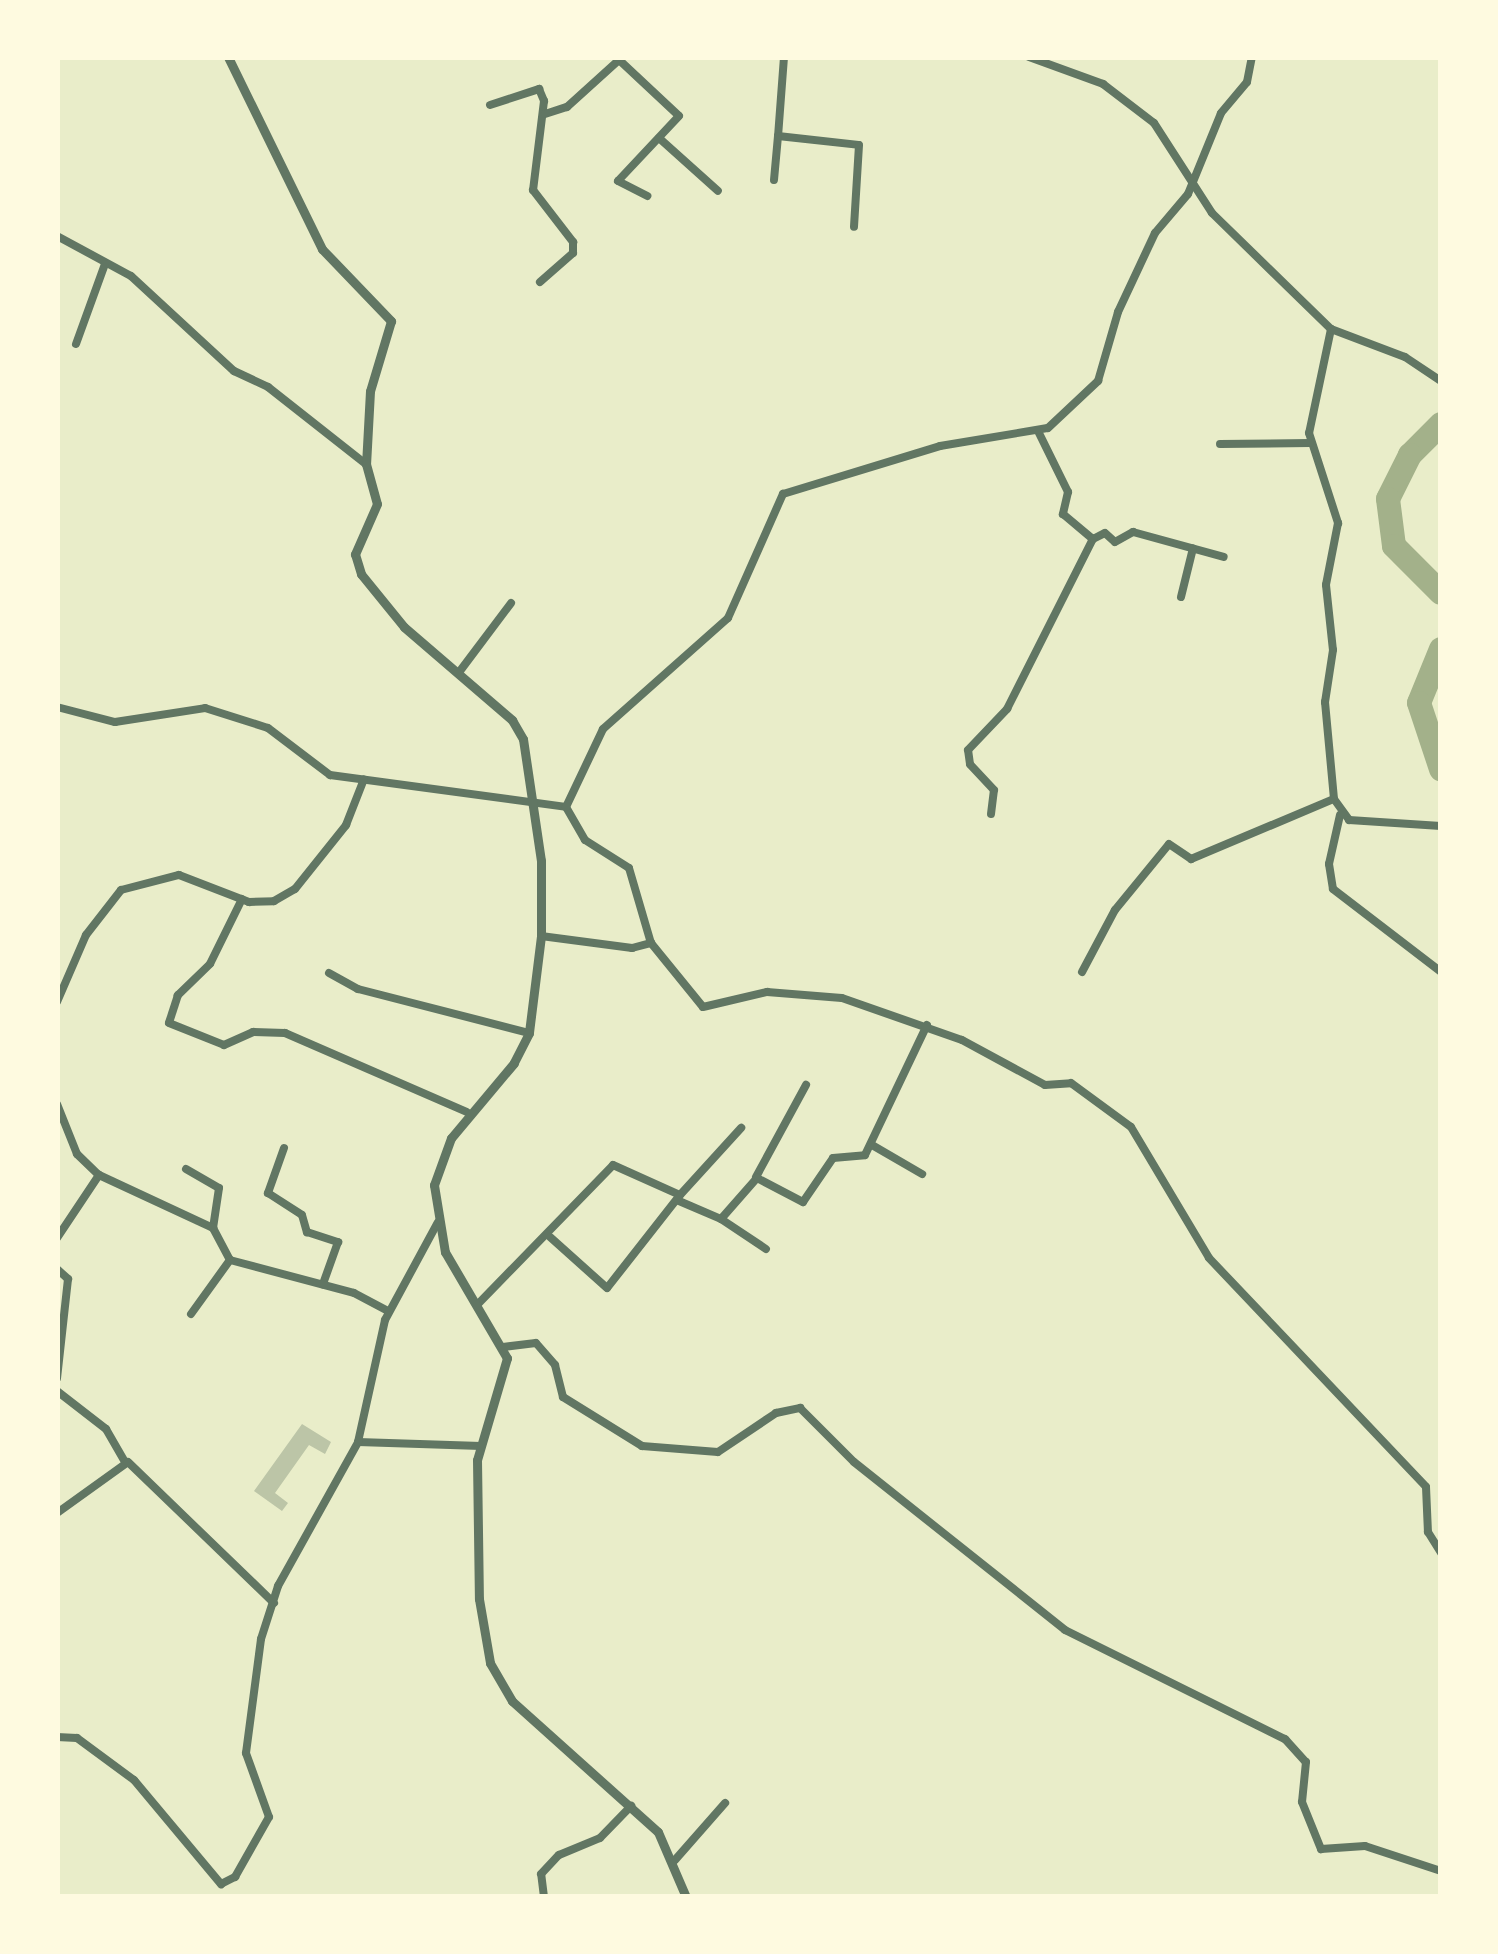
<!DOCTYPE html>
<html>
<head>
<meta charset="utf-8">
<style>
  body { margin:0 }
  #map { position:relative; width:1498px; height:1954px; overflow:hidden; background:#e9edc9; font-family:Lora,serif }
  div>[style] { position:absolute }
  .river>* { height:24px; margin:-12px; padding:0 12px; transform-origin:12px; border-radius:12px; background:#a3b18a }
  .building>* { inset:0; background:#bcc5a7 }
  .minor>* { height:8px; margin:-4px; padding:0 4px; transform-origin:4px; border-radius:4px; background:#617663 }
  .tertiary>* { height:9px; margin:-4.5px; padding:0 4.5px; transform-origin:4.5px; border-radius:4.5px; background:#617663 }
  span { translate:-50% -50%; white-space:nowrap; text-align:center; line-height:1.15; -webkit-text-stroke:12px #fefae0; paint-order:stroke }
  .frame { position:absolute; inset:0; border:60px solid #fefae0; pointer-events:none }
</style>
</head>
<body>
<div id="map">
  <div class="river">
    <div style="left:1441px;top:424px;width:44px;rotate:135deg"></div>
    <div style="left:1410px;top:455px;width:49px;rotate:116.6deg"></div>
    <div style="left:1388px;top:499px;width:47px;rotate:82.7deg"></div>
    <div style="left:1394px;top:546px;width:66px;rotate:45deg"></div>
    <div style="left:1441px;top:649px;width:58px;rotate:112.2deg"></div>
    <div style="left:1419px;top:703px;width:70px;rotate:71.6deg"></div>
  </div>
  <div class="building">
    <div style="clip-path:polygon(302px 1424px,331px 1442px,325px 1454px,309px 1445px,275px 1493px,288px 1503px,282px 1511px,254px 1491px)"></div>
  </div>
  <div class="minor">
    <div style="left:616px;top:57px;width:86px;rotate:43.1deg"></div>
    <div style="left:679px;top:116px;width:89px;rotate:133.2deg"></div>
    <div style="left:618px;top:181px;width:33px;rotate:27deg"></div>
    <div style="left:784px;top:57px;width:79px;rotate:94.3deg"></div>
    <div style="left:778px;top:136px;width:81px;rotate:6.3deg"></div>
    <div style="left:859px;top:145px;width:82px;rotate:93.5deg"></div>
    <div style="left:1029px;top:57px;width:79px;rotate:20deg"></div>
    <div style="left:1103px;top:84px;width:64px;rotate:37.4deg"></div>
    <div style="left:1154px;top:123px;width:107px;rotate:57.2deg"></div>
    <div style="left:1212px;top:213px;width:166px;rotate:44.3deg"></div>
    <div style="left:1331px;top:329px;width:106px;rotate:101.9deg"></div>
    <div style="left:1309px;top:433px;width:95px;rotate:72.1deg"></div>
    <div style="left:1338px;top:523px;width:63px;rotate:101deg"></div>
    <div style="left:1326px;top:585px;width:65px;rotate:83.9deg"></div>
    <div style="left:1333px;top:650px;width:53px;rotate:98.7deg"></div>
    <div style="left:1325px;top:702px;width:97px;rotate:84.7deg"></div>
    <div style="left:1334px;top:799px;width:26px;rotate:54deg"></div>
    <div style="left:1349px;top:820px;width:92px;rotate:3.7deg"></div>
    <div style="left:490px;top:105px;width:52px;rotate:-18.1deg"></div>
    <div style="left:539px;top:89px;width:13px;rotate:67deg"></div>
    <div style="left:544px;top:101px;width:90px;rotate:97deg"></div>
    <div style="left:533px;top:190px;width:66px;rotate:52.4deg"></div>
    <div style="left:573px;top:242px;width:11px;rotate:90deg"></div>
    <div style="left:573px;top:253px;width:44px;rotate:138.7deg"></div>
    <div style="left:545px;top:114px;width:23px;rotate:-18deg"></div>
    <div style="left:567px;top:107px;width:70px;rotate:-42.1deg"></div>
    <div style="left:659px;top:138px;width:79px;rotate:41.9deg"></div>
    <div style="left:774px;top:180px;width:44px;rotate:-84.8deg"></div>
    <div style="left:57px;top:236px;width:84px;rotate:28.4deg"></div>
    <div style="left:131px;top:276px;width:140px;rotate:42.7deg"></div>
    <div style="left:234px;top:371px;width:38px;rotate:25deg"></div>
    <div style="left:268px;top:387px;width:125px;rotate:38.2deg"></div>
    <div style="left:1331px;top:329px;width:79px;rotate:20.7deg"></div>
    <div style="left:1405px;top:357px;width:43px;rotate:33.7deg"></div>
    <div style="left:76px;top:344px;width:85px;rotate:-70.1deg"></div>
    <div style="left:1038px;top:431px;width:68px;rotate:63.8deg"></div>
    <div style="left:1068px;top:492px;width:23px;rotate:103deg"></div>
    <div style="left:1063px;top:514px;width:39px;rotate:40deg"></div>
    <div style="left:1093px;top:539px;width:13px;rotate:-27deg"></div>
    <div style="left:1105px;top:533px;width:13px;rotate:42deg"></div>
    <div style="left:1115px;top:542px;width:21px;rotate:-29deg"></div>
    <div style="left:1133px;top:532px;width:94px;rotate:15.4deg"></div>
    <div style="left:1220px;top:444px;width:90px;rotate:-0.6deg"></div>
    <div style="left:1181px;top:597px;width:50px;rotate:-76.2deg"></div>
    <div style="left:460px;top:671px;width:85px;rotate:-53.1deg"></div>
    <div style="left:57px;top:707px;width:60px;rotate:14.5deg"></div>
    <div style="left:115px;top:722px;width:91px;rotate:-8.8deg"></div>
    <div style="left:205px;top:708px;width:66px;rotate:17.6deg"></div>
    <div style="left:268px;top:728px;width:78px;rotate:37.2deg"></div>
    <div style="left:330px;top:775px;width:238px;rotate:7.7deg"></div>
    <div style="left:566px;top:807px;width:38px;rotate:60deg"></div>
    <div style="left:585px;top:840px;width:52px;rotate:32.5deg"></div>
    <div style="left:629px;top:868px;width:78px;rotate:73.7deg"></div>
    <div style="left:651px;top:943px;width:82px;rotate:50.9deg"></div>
    <div style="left:703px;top:1007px;width:66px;rotate:-13.2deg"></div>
    <div style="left:767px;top:992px;width:75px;rotate:4.6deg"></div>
    <div style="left:842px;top:998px;width:127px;rotate:19.3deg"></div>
    <div style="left:962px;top:1040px;width:94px;rotate:28.5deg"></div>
    <div style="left:1045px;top:1085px;width:26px;rotate:-4deg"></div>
    <div style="left:1071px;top:1083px;width:74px;rotate:36.3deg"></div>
    <div style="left:1131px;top:1127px;width:152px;rotate:59.2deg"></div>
    <div style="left:1209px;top:1258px;width:315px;rotate:46.5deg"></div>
    <div style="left:1426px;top:1487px;width:45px;rotate:87.5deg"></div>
    <div style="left:1428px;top:1532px;width:25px;rotate:58deg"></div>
    <div style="left:566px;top:807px;width:86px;rotate:-64.6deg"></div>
    <div style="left:603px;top:729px;width:167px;rotate:-41.6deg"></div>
    <div style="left:728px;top:618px;width:136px;rotate:-66.1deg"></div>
    <div style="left:783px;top:494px;width:164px;rotate:-17deg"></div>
    <div style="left:940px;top:446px;width:109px;rotate:-9.5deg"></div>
    <div style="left:1048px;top:428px;width:69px;rotate:-43.2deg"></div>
    <div style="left:1098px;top:381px;width:72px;rotate:-73.8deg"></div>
    <div style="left:1118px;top:312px;width:87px;rotate:-64.9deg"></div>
    <div style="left:1155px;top:233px;width:51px;rotate:-49.8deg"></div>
    <div style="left:1188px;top:194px;width:87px;rotate:-67.8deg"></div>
    <div style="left:1221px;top:113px;width:40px;rotate:-50deg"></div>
    <div style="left:1247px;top:82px;width:25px;rotate:-79deg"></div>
    <div style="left:991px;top:814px;width:24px;rotate:-83deg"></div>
    <div style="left:994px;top:790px;width:35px;rotate:-133deg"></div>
    <div style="left:970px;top:764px;width:14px;rotate:-98deg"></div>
    <div style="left:968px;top:750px;width:57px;rotate:-46.4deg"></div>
    <div style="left:1007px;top:709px;width:191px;rotate:-63.2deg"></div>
    <div style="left:1340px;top:815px;width:50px;rotate:102.7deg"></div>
    <div style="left:1329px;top:864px;width:25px;rotate:81deg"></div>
    <div style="left:1333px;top:889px;width:136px;rotate:37.5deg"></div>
    <div style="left:242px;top:899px;width:72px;rotate:116.2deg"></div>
    <div style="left:210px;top:964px;width:45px;rotate:135.9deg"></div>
    <div style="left:178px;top:995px;width:29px;rotate:108deg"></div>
    <div style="left:169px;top:1023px;width:59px;rotate:21.8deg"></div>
    <div style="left:224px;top:1045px;width:32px;rotate:-24deg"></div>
    <div style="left:253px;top:1032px;width:32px;rotate:2deg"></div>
    <div style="left:285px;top:1033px;width:198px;rotate:23.5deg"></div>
    <div style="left:541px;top:936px;width:92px;rotate:7.5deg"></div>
    <div style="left:632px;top:948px;width:20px;rotate:-15deg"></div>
    <div style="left:1082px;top:972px;width:70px;rotate:-62deg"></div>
    <div style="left:1115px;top:910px;width:85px;rotate:-50.7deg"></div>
    <div style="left:1169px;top:844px;width:27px;rotate:34deg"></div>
    <div style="left:1191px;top:859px;width:155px;rotate:-22.8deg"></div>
    <div style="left:329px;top:973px;width:33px;rotate:29deg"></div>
    <div style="left:358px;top:989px;width:177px;rotate:14.4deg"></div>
    <div style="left:57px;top:1002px;width:73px;rotate:-66.6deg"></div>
    <div style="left:86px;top:935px;width:57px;rotate:-52.1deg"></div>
    <div style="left:121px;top:890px;width:60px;rotate:-14.5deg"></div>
    <div style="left:179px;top:875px;width:75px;rotate:21.1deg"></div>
    <div style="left:249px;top:902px;width:25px;rotate:-2deg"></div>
    <div style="left:274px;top:901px;width:24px;rotate:-30deg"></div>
    <div style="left:295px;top:889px;width:82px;rotate:-51.4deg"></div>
    <div style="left:346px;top:825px;width:49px;rotate:-68.6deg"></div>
    <div style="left:57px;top:1104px;width:54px;rotate:68.2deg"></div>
    <div style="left:77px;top:1154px;width:30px;rotate:44deg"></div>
    <div style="left:872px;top:1145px;width:58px;rotate:30.1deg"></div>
    <div style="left:284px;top:1148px;width:48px;rotate:109.6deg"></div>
    <div style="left:268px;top:1193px;width:40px;rotate:32.9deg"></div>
    <div style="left:302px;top:1215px;width:18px;rotate:74deg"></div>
    <div style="left:307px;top:1232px;width:33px;rotate:18deg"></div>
    <div style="left:338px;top:1242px;width:45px;rotate:109.7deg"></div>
    <div style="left:186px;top:1169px;width:38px;rotate:30deg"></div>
    <div style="left:219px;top:1188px;width:40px;rotate:98.5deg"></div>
    <div style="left:213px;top:1228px;width:36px;rotate:62deg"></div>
    <div style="left:230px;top:1260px;width:128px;rotate:14.9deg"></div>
    <div style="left:354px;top:1293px;width:38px;rotate:28deg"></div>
    <div style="left:756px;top:1177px;width:105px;rotate:-61.5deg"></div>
    <div style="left:680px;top:1195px;width:91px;rotate:-47.7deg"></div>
    <div style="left:679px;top:1201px;width:46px;rotate:23.2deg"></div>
    <div style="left:721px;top:1219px;width:55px;rotate:-48.7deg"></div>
    <div style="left:757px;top:1178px;width:52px;rotate:27.6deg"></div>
    <div style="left:803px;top:1202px;width:53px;rotate:-55.7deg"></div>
    <div style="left:833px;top:1158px;width:32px;rotate:-5deg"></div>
    <div style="left:865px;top:1155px;width:144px;rotate:-64.5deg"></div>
    <div style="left:721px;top:1219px;width:54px;rotate:33.7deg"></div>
    <div style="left:57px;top:1238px;width:76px;rotate:-56.3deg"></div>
    <div style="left:99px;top:1175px;width:126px;rotate:24.9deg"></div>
    <div style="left:57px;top:1269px;width:15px;rotate:42deg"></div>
    <div style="left:68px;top:1279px;width:100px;rotate:96.3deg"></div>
    <div style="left:477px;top:1305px;width:195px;rotate:-45.8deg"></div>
    <div style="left:613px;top:1165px;width:73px;rotate:24.1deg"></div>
    <div style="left:680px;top:1195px;width:118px;rotate:128.1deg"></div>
    <div style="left:607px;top:1288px;width:76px;rotate:-138.2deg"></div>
    <div style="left:191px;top:1314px;width:67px;rotate:-54.2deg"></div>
    <div style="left:503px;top:1347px;width:33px;rotate:-7deg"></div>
    <div style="left:536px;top:1343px;width:29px;rotate:49deg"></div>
    <div style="left:555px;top:1365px;width:33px;rotate:76deg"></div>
    <div style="left:563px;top:1397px;width:93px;rotate:31.8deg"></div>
    <div style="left:642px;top:1446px;width:76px;rotate:4.5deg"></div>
    <div style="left:718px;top:1452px;width:70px;rotate:-33.9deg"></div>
    <div style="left:776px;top:1413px;width:25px;rotate:-12deg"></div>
    <div style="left:800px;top:1408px;width:76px;rotate:45deg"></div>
    <div style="left:854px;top:1462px;width:270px;rotate:38.5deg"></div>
    <div style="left:1065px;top:1630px;width:246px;rotate:26.4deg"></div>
    <div style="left:1285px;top:1739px;width:31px;rotate:48deg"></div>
    <div style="left:1306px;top:1762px;width:40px;rotate:95.7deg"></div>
    <div style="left:1302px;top:1802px;width:51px;rotate:68deg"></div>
    <div style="left:1321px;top:1849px;width:44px;rotate:-3.9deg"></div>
    <div style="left:1365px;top:1846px;width:80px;rotate:18.2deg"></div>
    <div style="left:57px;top:1391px;width:62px;rotate:37.8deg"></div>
    <div style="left:106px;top:1429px;width:36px;rotate:60deg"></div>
    <div style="left:358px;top:1442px;width:123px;rotate:1.9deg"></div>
    <div style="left:57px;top:1513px;width:87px;rotate:-35.7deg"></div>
    <div style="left:128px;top:1462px;width:203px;rotate:44deg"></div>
    <div style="left:57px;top:1737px;width:20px;rotate:3deg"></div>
    <div style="left:77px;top:1738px;width:71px;rotate:36.4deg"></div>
    <div style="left:134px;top:1780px;width:136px;rotate:50.1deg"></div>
    <div style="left:221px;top:1884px;width:16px;rotate:-27deg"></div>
    <div style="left:235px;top:1877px;width:69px;rotate:-60.5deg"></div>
    <div style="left:269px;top:1817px;width:68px;rotate:-109.8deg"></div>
    <div style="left:246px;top:1753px;width:115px;rotate:-82.5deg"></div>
    <div style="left:261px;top:1639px;width:56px;rotate:-72.2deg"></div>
    <div style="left:278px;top:1586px;width:165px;rotate:-60.9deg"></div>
    <div style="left:358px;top:1442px;width:125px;rotate:-77.5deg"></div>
    <div style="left:385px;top:1320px;width:111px;rotate:-61.6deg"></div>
    <div style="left:675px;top:1860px;width:76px;rotate:-48.7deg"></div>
    <div style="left:544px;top:1897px;width:23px;rotate:-97deg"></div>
    <div style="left:541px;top:1874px;width:26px;rotate:-47deg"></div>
    <div style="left:559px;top:1855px;width:44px;rotate:-22.5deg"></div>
    <div style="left:600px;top:1838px;width:45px;rotate:-45.9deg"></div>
  </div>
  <div class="tertiary">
    <div style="left:228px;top:57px;width:214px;rotate:63.9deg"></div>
    <div style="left:322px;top:249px;width:100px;rotate:46.2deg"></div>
    <div style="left:391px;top:321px;width:73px;rotate:106.7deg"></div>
    <div style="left:370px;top:391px;width:73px;rotate:93.1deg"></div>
    <div style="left:366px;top:464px;width:41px;rotate:74.6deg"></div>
    <div style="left:377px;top:504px;width:55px;rotate:113.7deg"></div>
    <div style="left:355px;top:554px;width:21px;rotate:73deg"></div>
    <div style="left:361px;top:574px;width:68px;rotate:50.9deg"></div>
    <div style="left:404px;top:627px;width:143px;rotate:40.7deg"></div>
    <div style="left:512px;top:720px;width:22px;rotate:60deg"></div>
    <div style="left:523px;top:739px;width:123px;rotate:81.6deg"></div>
    <div style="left:541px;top:861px;width:75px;rotate:90deg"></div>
    <div style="left:541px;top:936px;width:98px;rotate:97.1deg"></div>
    <div style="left:529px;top:1033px;width:34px;rotate:117deg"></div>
    <div style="left:514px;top:1063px;width:98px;rotate:130deg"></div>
    <div style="left:451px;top:1138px;width:50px;rotate:109.9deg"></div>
    <div style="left:434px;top:1185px;width:68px;rotate:80.7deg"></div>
    <div style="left:445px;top:1252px;width:123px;rotate:59.7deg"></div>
    <div style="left:507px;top:1358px;width:106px;rotate:106.4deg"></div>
    <div style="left:477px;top:1460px;width:139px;rotate:89.2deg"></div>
    <div style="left:479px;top:1599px;width:65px;rotate:80.2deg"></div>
    <div style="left:490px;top:1663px;width:44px;rotate:59.9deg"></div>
    <div style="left:512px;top:1701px;width:196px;rotate:41.9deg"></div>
    <div style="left:658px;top:1832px;width:71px;rotate:66.7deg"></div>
  </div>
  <div class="frame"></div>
</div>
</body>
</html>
